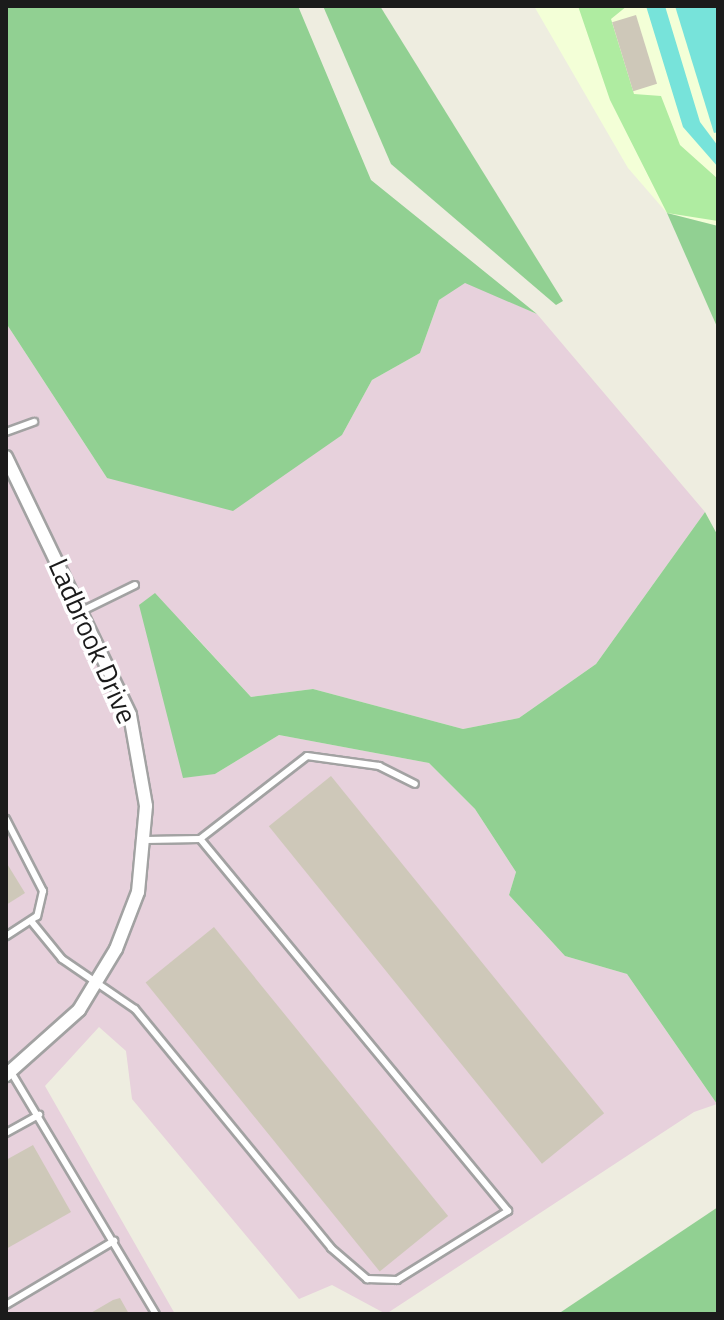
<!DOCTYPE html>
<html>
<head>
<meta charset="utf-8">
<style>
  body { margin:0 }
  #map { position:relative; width:724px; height:1320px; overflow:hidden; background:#eeede0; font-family:"Titillium Web",sans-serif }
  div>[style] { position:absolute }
  .industrial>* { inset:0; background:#e7d1dc }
  .education>* { inset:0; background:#f3ffd7 }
  .grass>* { inset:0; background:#afeca1 }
  .forest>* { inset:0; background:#91d092 }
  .pitch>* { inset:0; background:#77e3da }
  .building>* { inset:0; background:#cec8b9; transform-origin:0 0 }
  .roads { filter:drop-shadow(2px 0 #a2a2a2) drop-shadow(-2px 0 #a2a2a2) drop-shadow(0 2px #a2a2a2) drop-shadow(0 -2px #a2a2a2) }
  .lane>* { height:6px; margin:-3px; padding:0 3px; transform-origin:3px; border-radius:3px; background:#fff }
  .street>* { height:12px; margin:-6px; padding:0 6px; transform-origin:6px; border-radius:6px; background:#fff }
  span { translate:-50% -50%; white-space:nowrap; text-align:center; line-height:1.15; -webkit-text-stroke:7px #fff; paint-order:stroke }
  .street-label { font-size:28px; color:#1b1b1b }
  .frame { position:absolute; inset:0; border:8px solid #1b1b1b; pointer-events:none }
</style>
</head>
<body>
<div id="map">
  <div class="industrial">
    <div style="clip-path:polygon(465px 282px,537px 314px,705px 512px,596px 664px,519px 718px,463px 729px,313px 689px,251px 697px,186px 626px,215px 774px,279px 735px,429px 763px,475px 809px,516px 872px,509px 895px,565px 956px,627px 974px,717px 1104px,694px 1112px,386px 1314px,332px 1285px,299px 1299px,132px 1099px,126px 1051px,99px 1027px,45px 1086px,175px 1314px,6px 1314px,6px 323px,107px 478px,342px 435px,372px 380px,420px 353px,439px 300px)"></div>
  </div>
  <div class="education">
    <div style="clip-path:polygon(534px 6px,718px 6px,718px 226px,667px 213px,628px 168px)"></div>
  </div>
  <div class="grass">
    <div style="clip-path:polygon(578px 6px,627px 6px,611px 19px,634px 94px,661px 96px,680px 145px,718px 179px,718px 221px,667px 213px,610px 100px)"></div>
  </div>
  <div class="forest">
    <div style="clip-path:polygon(6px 6px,298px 6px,371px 180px,537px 314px,465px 283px,439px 300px,420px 353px,372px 380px,342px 435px,233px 511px,107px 478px,6px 323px)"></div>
    <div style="clip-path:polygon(323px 6px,380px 6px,563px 301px,556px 305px,391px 164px)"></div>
    <div style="clip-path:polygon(667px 213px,718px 226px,718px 329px)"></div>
    <div style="clip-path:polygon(705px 512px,718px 536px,717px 1104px,627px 974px,565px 956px,509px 895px,516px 872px,475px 809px,429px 763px,279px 735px,215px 774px,183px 778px,139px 605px,155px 593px,251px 697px,313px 689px,463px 729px,519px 718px,596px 664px)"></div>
    <div style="clip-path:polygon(718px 1207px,718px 1314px,558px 1314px)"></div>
  </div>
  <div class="pitch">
    <div style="clip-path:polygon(646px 6px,665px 6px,700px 122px,718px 146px,718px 167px,683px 127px)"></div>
    <div style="clip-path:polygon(675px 6px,718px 6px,718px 132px,714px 133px)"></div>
  </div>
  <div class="building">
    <div style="left:636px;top:15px;width:72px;height:25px;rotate:73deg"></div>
    <div style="left:331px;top:776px;width:434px;height:80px;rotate:51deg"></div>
    <div style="clip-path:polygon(6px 862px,25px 893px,6px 905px)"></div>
    <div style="left:214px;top:927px;width:372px;height:88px;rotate:51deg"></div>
    <div style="clip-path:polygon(33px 1145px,71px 1212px,6px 1249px,6px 1160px)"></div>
    <div style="clip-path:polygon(120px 1298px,129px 1314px,89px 1314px,113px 1300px)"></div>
  </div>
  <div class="roads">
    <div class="lane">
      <div style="left:6px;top:432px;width:30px;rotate:-20deg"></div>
      <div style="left:82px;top:611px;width:59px;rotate:-26.1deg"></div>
      <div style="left:6px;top:819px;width:81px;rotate:62.8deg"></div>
      <div style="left:43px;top:891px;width:26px;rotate:103deg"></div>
      <div style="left:37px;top:916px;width:37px;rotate:147deg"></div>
      <div style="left:146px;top:840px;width:54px;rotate:-1.1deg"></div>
      <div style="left:200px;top:839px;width:135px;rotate:-37.8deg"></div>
      <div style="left:307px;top:756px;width:73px;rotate:7.9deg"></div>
      <div style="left:379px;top:766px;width:40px;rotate:26.6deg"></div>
      <div style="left:31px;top:921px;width:49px;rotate:50.8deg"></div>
      <div style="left:62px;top:959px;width:88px;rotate:34.4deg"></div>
      <div style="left:135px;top:1009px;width:309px;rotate:50.6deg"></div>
      <div style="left:331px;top:1248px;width:48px;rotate:40.7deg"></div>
      <div style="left:367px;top:1279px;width:30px;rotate:2deg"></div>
      <div style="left:397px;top:1280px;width:131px;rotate:-31.9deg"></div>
      <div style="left:508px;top:1211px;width:483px;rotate:-129.6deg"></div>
      <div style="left:11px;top:1072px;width:282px;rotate:59.1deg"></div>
      <div style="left:6px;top:1133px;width:38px;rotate:-29deg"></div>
      <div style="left:6px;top:1305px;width:126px;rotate:-30.7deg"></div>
    </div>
    <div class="street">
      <div style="left:6px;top:457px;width:286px;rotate:64.3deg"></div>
      <div style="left:130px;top:715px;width:92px;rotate:80deg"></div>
      <div style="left:146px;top:806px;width:86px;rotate:95.3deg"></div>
      <div style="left:138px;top:892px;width:61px;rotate:111.1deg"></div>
      <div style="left:116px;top:949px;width:71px;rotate:121.2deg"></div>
      <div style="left:79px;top:1010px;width:98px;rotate:138.3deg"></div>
    </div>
  </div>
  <div class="street-label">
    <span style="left:93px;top:641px;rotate:66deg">Ladbrook Drive</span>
  </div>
  <div class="frame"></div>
</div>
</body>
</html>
